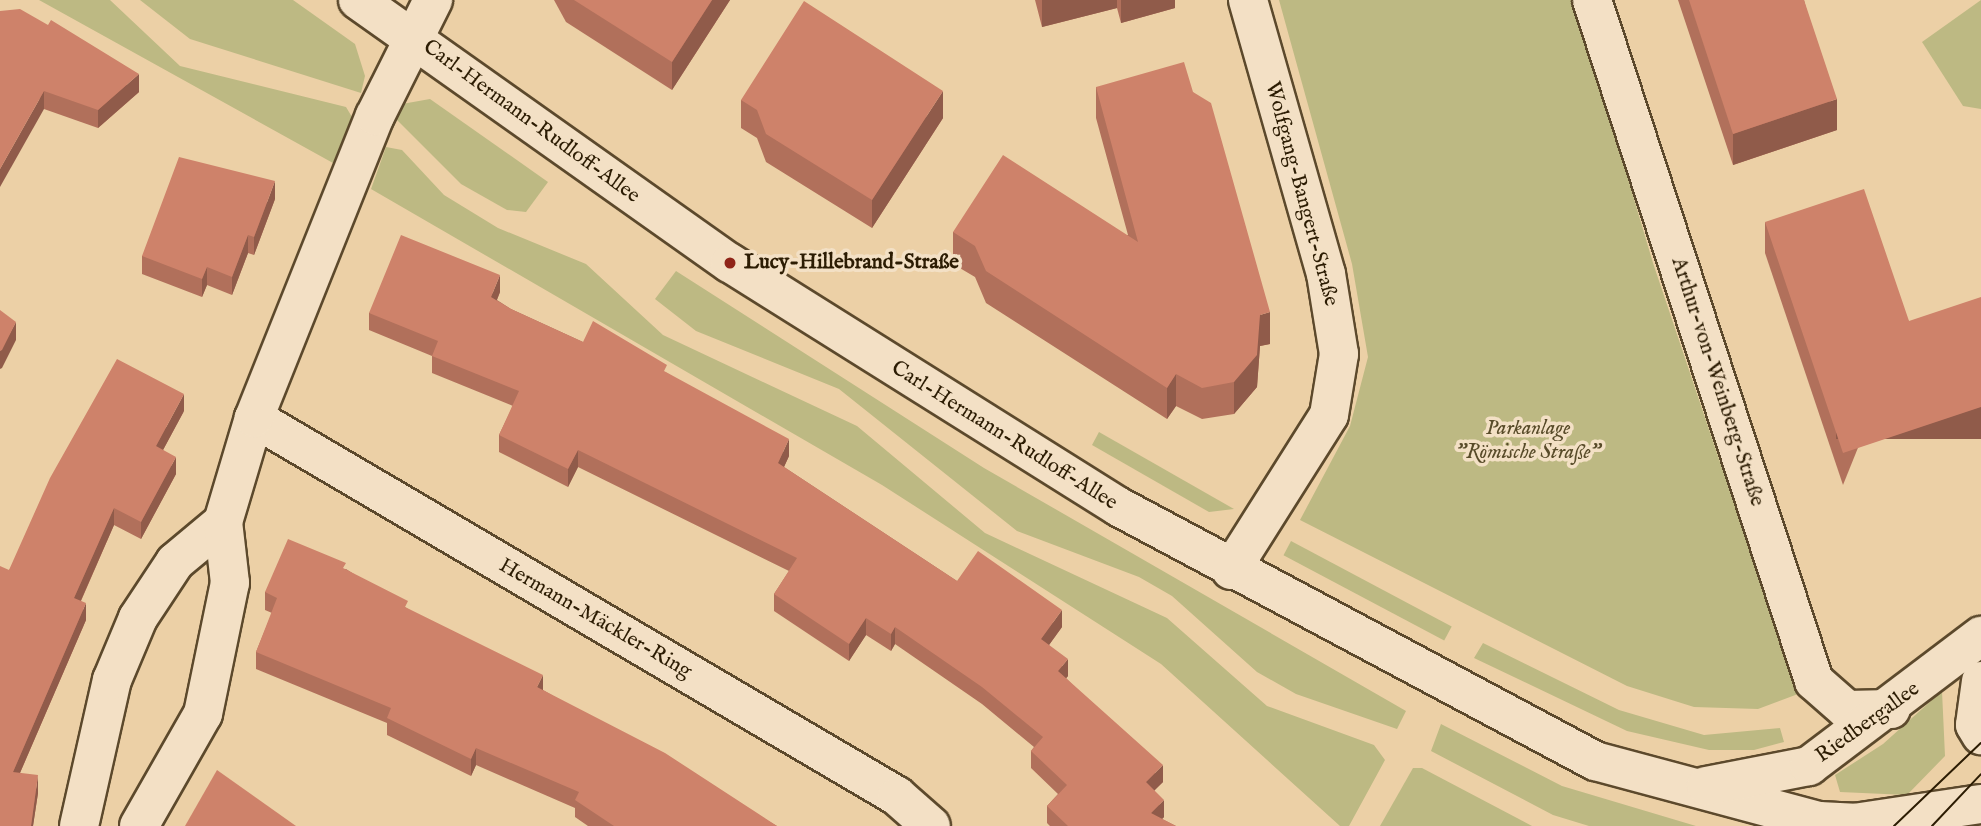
<!DOCTYPE html>
<html>
<head>
<meta charset="utf-8">
<style>
  body { margin:0 }
  #map { position:relative; width:1981px; height:826px; overflow:hidden; background:#ecd0a6; font-family:"IM FELL English",serif }
  div>[style] { position:absolute }
  .green>* { inset:0; background:#bdb983; transform-origin:0 0 }
  .roads { filter:drop-shadow(2px 0 #5c492c) drop-shadow(-2px 0 #5c492c) drop-shadow(0 2px #5c492c) drop-shadow(0 -2px #5c492c) }
  .minor>* { height:38px; margin:-19px; padding:0 19px; transform-origin:19px; border-radius:19px; background:#f3e0c5 }
  .tram>* { height:2px; margin:-1px; padding:0 1px; transform-origin:1px; border-radius:1px; background:#2c1c03 }
  .wall>* { inset:0; background:#b1705b }
  .shaded-wall>* { inset:0; background:#905b4a; transform-origin:0 0 }
  .building>* { inset:0; background:#ce826a }
  .dots>* { width:19px; height:19px; translate:-50% -50%; box-sizing:border-box; border:4px solid #f3e0c5; border-radius:50% }
  span { translate:-50% -50%; white-space:nowrap; text-align:center; line-height:1.15; -webkit-text-stroke:7px #f3e0c5; paint-order:stroke }
  .street-label { font-size:21px; color:#2c1c03 }
  .poi-label { font-size:21px; color:#2c1c03; font-weight:700 }
  .left { translate:0 -50%; text-align:left }
  .park-label { font-size:21px; color:#584b29; font-style:italic }
</style>
</head>
<body>
<div id="map">
  <div class="green">
    <div style="clip-path:polygon(39px 0,110px 0,180px 66px,346px 107px,352px 117px,333px 163px)"></div>
    <div style="clip-path:polygon(140px 0,293px 0,355px 44px,365px 76px,361px 93px,190px 39px)"></div>
    <div style="clip-path:polygon(1279px 0,1575px 0,1653px 263px,1798px 694px,1758px 709px,1694px 707px,1627px 686px,1300px 520px,1350px 426px,1368px 357px,1352px 264px)"></div>
    <div style="clip-path:polygon(1981px 0,1981px 109px,1963px 106px,1922px 42px)"></div>
    <div style="clip-path:polygon(430px 99px,548px 182px,526px 212px,507px 210px,461px 184px,396px 119px,402px 104px)"></div>
    <div style="clip-path:polygon(386px 147px,402px 150px,444px 195px,498px 228px,586px 264px,663px 335px,857px 426px,985px 533px,1167px 618px,1267px 706px,1374px 745px,1385px 760px,1349px 826px,1340px 826px,1161px 664px,882px 485px,371px 189px)"></div>
    <div style="clip-path:polygon(676px 271px,984px 468px,1406px 711px,1397px 729px,1296px 694px,1257px 672px,1172px 596px,1139px 577px,1017px 531px,839px 389px,696px 331px,655px 299px)"></div>
    <div style="clip-path:polygon(1099px 432px,1234px 509px,1209px 512px,1092px 445px)"></div>
    <div style="left:1291px;top:541px;width:182px;height:16px;rotate:28deg"></div>
    <div style="clip-path:polygon(1483px 643px,1619px 710px,1704px 735px,1780px 728px,1784px 742px,1754px 750px,1709px 750px,1627px 731px,1474px 658px)"></div>
    <div style="clip-path:polygon(1942px 691px,1945px 756px,1907px 795px,1840px 792px,1835px 775px,1883px 744px)"></div>
    <div style="clip-path:polygon(1441px 724px,1562px 786px,1696px 826px,1589px 826px,1553px 815px,1431px 751px)"></div>
    <div style="clip-path:polygon(1413px 768px,1422px 768px,1532px 826px,1380px 826px)"></div>
  </div>
  <div class="roads">
    <div class="minor">
      <div style="left:358px;top:0;width:456px;rotate:35.3deg"></div>
      <div style="left:730px;top:263px;width:459px;rotate:32.1deg"></div>
      <div style="left:1119px;top:507px;width:540px;rotate:28.08deg"></div>
      <div style="left:1595px;top:761px;width:232px;rotate:15deg"></div>
      <div style="left:1819px;top:821px;width:35px;rotate:3deg"></div>
      <div style="left:1854px;top:823px;width:128px;rotate:-8.5deg"></div>
      <div style="left:1592px;top:0;width:716px;rotate:71.94deg"></div>
      <div style="left:1814px;top:681px;width:44px;rotate:41.3deg"></div>
      <div style="left:1847px;top:710px;width:44px;rotate:-1.3deg"></div>
      <div style="left:254px;top:418px;width:746px;rotate:30.45deg"></div>
      <div style="left:897px;top:796px;width:45px;rotate:41.4deg"></div>
      <div style="left:1231px;top:570px;width:183px;rotate:-57.7deg"></div>
      <div style="left:1329px;top:415px;width:62px;rotate:-80.7deg"></div>
      <div style="left:1339px;top:354px;width:81px;rotate:-99.2deg"></div>
      <div style="left:1326px;top:274px;width:285px;rotate:-105.9deg"></div>
      <div style="left:1981px;top:681px;width:44px;rotate:97.8deg"></div>
      <div style="left:1975px;top:725px;width:12px;rotate:59deg"></div>
      <div style="left:1706px;top:786px;width:105px;rotate:-11deg"></div>
      <div style="left:1809px;top:766px;width:216px;rotate:-37.1deg"></div>
      <div style="left:79px;top:826px;width:150px;rotate:-77.3deg"></div>
      <div style="left:112px;top:680px;width:67px;rotate:-67.2deg"></div>
      <div style="left:138px;top:618px;width:67px;rotate:-56.5deg"></div>
      <div style="left:175px;top:562px;width:62px;rotate:-39.8deg"></div>
      <div style="left:139px;top:826px;width:129px;rotate:-60.3deg"></div>
      <div style="left:203px;top:714px;width:134px;rotate:-78.4deg"></div>
      <div style="left:230px;top:583px;width:61px;rotate:-96.5deg"></div>
      <div style="left:223px;top:522px;width:109px;rotate:-73.4deg"></div>
      <div style="left:254px;top:418px;width:325px;rotate:-68.2deg"></div>
      <div style="left:375px;top:116px;width:130px;rotate:-63.4deg"></div>
    </div>
  </div>
  <div class="tram">
    <div style="left:1894px;top:826px;width:120px;rotate:-43.7deg"></div>
    <div style="left:1932px;top:826px;width:71px;rotate:-46.7deg"></div>
  </div>
  <div class="wall">
    <div style="clip-path:polygon(554px 0,730px 0,672px 90px,566px 22px)"></div>
    <div style="clip-path:polygon(1035px 0,1175px 0,1175px 8px,1121px 23px,1117px 8px,1042px 27px)"></div>
    <div style="clip-path:polygon(1678px 0,1804px 0,1837px 130px,1733px 165px)"></div>
    <div style="clip-path:polygon(0 11px,139px 92px,98px 128px,44px 109px)"></div>
    <div style="clip-path:polygon(1096px 87px,1193px 92px,1270px 344px,1260px 346px,1257px 387px,1234px 414px,1202px 419px,1176px 406px,1167px 419px,986px 303px,975px 277px,953px 264px,953px 232px,1128px 235px,1096px 118px)"></div>
    <div style="clip-path:polygon(741px 100px,943px 118px,872px 228px,766px 162px,757px 138px,741px 128px)"></div>
    <div style="clip-path:polygon(275px 199px,254px 255px,248px 253px,232px 295px,207px 285px,202px 297px,142px 274px,142px 256px)"></div>
    <div style="clip-path:polygon(1765px 222px,1909px 321px,1843px 485px,1765px 253px)"></div>
    <div style="clip-path:polygon(500px 292px,497px 300px,511px 309px,583px 342px,667px 373px,789px 456px,784px 467px,957px 581px,1062px 627px,1049px 645px,1068px 676px,1066px 678px,1163px 782px,1154px 790px,1164px 817px,1162px 819px,1176px 826px,1050px 826px,1047px 823px,1047px 806px,1058px 794px,1031px 768px,1031px 751px,1034px 747px,982px 704px,895px 644px,891px 651px,866px 635px,849px 661px,774px 611px,774px 594px,789px 571px,578px 467px,568px 487px,499px 452px,499px 435px,513px 406px,432px 373px,432px 356px,369px 330px,369px 313px)"></div>
    <div style="clip-path:polygon(184px 411px,163px 450px,176px 474px,141px 539px,114px 525px,81px 601px,86px 620px,20px 773px,38px 793px,33px 826px,0 826px,9px 570px)"></div>
    <div style="clip-path:polygon(346px 569px,408px 609px,543px 690px,777px 826px,588px 826px,575px 817px,575px 808px,476px 765px,471px 776px,387px 735px,387px 723px,256px 669px,256px 652px,272px 613px,265px 610px,265px 592px)"></div>
  </div>
  <div class="shaded-wall">
    <div style="clip-path:polygon(712px 0,730px 0,672px 90px,672px 62px)"></div>
    <div style="clip-path:polygon(1042px 0,1117px 0,1117px 8px,1042px 27px)"></div>
    <div style="clip-path:polygon(1121px 0,1175px 0,1175px 8px,1121px 23px)"></div>
    <div style="clip-path:polygon(139px 74px,139px 92px,98px 128px,98px 110px)"></div>
    <div style="clip-path:polygon(44px 91px,44px 109px,0 187px,0 169px)"></div>
    <div style="clip-path:polygon(943px 91px,943px 118px,872px 228px,872px 200px)"></div>
    <div style="clip-path:polygon(1837px 99px,1837px 130px,1733px 165px,1733px 134px)"></div>
    <div style="clip-path:polygon(275px 181px,275px 199px,254px 255px,254px 237px)"></div>
    <div style="clip-path:polygon(248px 235px,248px 253px,232px 295px,232px 277px)"></div>
    <div style="clip-path:polygon(207px 267px,207px 285px,202px 297px,202px 279px)"></div>
    <div style="clip-path:polygon(500px 275px,500px 292px,491px 314px,491px 297px)"></div>
    <div style="clip-path:polygon(1270px 312px,1270px 344px,1260px 346px,1257px 387px,1234px 414px,1234px 382px,1260px 315px)"></div>
    <div style="clip-path:polygon(16px 322px,16px 340px,2px 368px,0 369px,0 351px)"></div>
    <div style="clip-path:polygon(1176px 374px,1176px 406px,1167px 419px,1167px 388px)"></div>
    <div style="clip-path:polygon(184px 394px,184px 411px,156px 463px,156px 446px)"></div>
    <div style="left:1981px;top:407px;width:32px;height:145px;rotate:90deg"></div>
    <div style="clip-path:polygon(789px 439px,789px 456px,778px 480px,778px 463px)"></div>
    <div style="clip-path:polygon(578px 450px,578px 467px,568px 487px,568px 469px)"></div>
    <div style="clip-path:polygon(176px 457px,176px 474px,141px 539px,141px 522px)"></div>
    <div style="clip-path:polygon(114px 508px,114px 525px,74px 616px,74px 598px)"></div>
    <div style="clip-path:polygon(86px 603px,86px 620px,13px 789px,13px 772px)"></div>
    <div style="clip-path:polygon(1062px 610px,1062px 627px,1041px 656px,1041px 639px)"></div>
    <div style="clip-path:polygon(866px 618px,866px 635px,849px 661px,849px 644px)"></div>
    <div style="clip-path:polygon(895px 627px,895px 644px,891px 651px,891px 634px)"></div>
    <div style="clip-path:polygon(1068px 659px,1068px 676px,1058px 688px,1058px 671px)"></div>
    <div style="clip-path:polygon(543px 675px,543px 692px,537px 687px)"></div>
    <div style="clip-path:polygon(476px 748px,476px 765px,471px 776px,471px 759px)"></div>
    <div style="clip-path:polygon(1163px 765px,1163px 782px,1146px 799px,1146px 782px)"></div>
    <div style="clip-path:polygon(38px 775px,38px 793px,33px 826px,31px 826px)"></div>
    <div style="clip-path:polygon(1164px 800px,1164px 817px,1155px 826px,1151px 813px)"></div>
  </div>
  <div class="building">
    <div style="clip-path:polygon(574px 0,712px 0,672px 62px)"></div>
    <div style="clip-path:polygon(1689px 0,1804px 0,1837px 99px,1733px 134px)"></div>
    <div style="clip-path:polygon(804px 1px,943px 91px,872px 200px,766px 134px,757px 110px,741px 100px)"></div>
    <div style="clip-path:polygon(20px 9px,48px 25px,51px 20px,139px 74px,98px 110px,44px 91px,0 169px,0 11px)"></div>
    <div style="clip-path:polygon(1184px 62px,1193px 92px,1211px 103px,1270px 312px,1260px 315px,1257px 355px,1234px 382px,1202px 388px,1176px 374px,1167px 388px,986px 271px,975px 246px,953px 232px,1003px 155px,1138px 242px,1096px 87px)"></div>
    <div style="clip-path:polygon(179px 157px,275px 181px,254px 237px,248px 235px,232px 277px,207px 267px,202px 279px,142px 256px)"></div>
    <div style="clip-path:polygon(1864px 189px,1909px 321px,1981px 297px,1981px 407px,1843px 453px,1765px 222px)"></div>
    <div style="clip-path:polygon(401px 235px,500px 275px,491px 297px,511px 309px,583px 342px,593px 321px,667px 365px,664px 371px,789px 439px,778px 463px,957px 581px,978px 551px,1062px 610px,1041px 639px,1068px 659px,1058px 671px,1163px 765px,1146px 782px,1164px 800px,1151px 813px,1176px 826px,1068px 826px,1047px 806px,1067px 785px,1031px 751px,1043px 737px,982px 687px,895px 627px,891px 634px,866px 618px,849px 644px,774px 594px,797px 558px,578px 450px,568px 469px,499px 435px,519px 391px,432px 356px,438px 341px,369px 313px)"></div>
    <div style="clip-path:polygon(0 310px,16px 322px,2px 350px,0 351px)"></div>
    <div style="clip-path:polygon(117px 359px,184px 394px,156px 446px,176px 457px,141px 522px,114px 508px,74px 598px,86px 603px,13px 772px,38px 775px,31px 826px,0 826px,0 566px,9px 570px,50px 478px)"></div>
    <div style="clip-path:polygon(288px 539px,346px 563px,343px 568px,408px 601px,405px 607px,543px 675px,537px 687px,665px 753px,777px 826px,614px 826px,575px 800px,579px 792px,476px 748px,471px 759px,387px 718px,391px 708px,256px 652px,277px 598px,265px 592px)"></div>
    <div style="clip-path:polygon(217px 770px,296px 826px,185px 826px)"></div>
  </div>
  <div class="dots">
    <div style="left:730px;top:263px;background:#8f2418"></div>
  </div>
  <div class="street-label">
    <span style="left:531px;top:122px;rotate:36deg">Carl-Hermann-Rudloff-Allee</span>
    <span style="left:1301px;top:194px;rotate:75deg">Wolfgang-Bangert-Straße</span>
    <span style="left:1717px;top:382px;rotate:72deg">Arthur-von-Weinberg-Straße</span>
    <span style="left:1004px;top:436px;rotate:32deg">Carl-Hermann-Rudloff-Allee</span>
    <span style="left:595px;top:619px;rotate:30deg">Hermann-Mäckler-Ring</span>
    <span style="left:1868px;top:723px;rotate:-36deg">Riedbergallee</span>
  </div>
  <div class="poi-label">
    <span class="left" style="left:744px;top:263px">Lucy-Hillebrand-Straße</span>
  </div>
  <div class="park-label">
    <span style="left:1528px;top:441px">Parkanlage<br>"Römische Straße"</span>
  </div>
</div>
</body>
</html>
